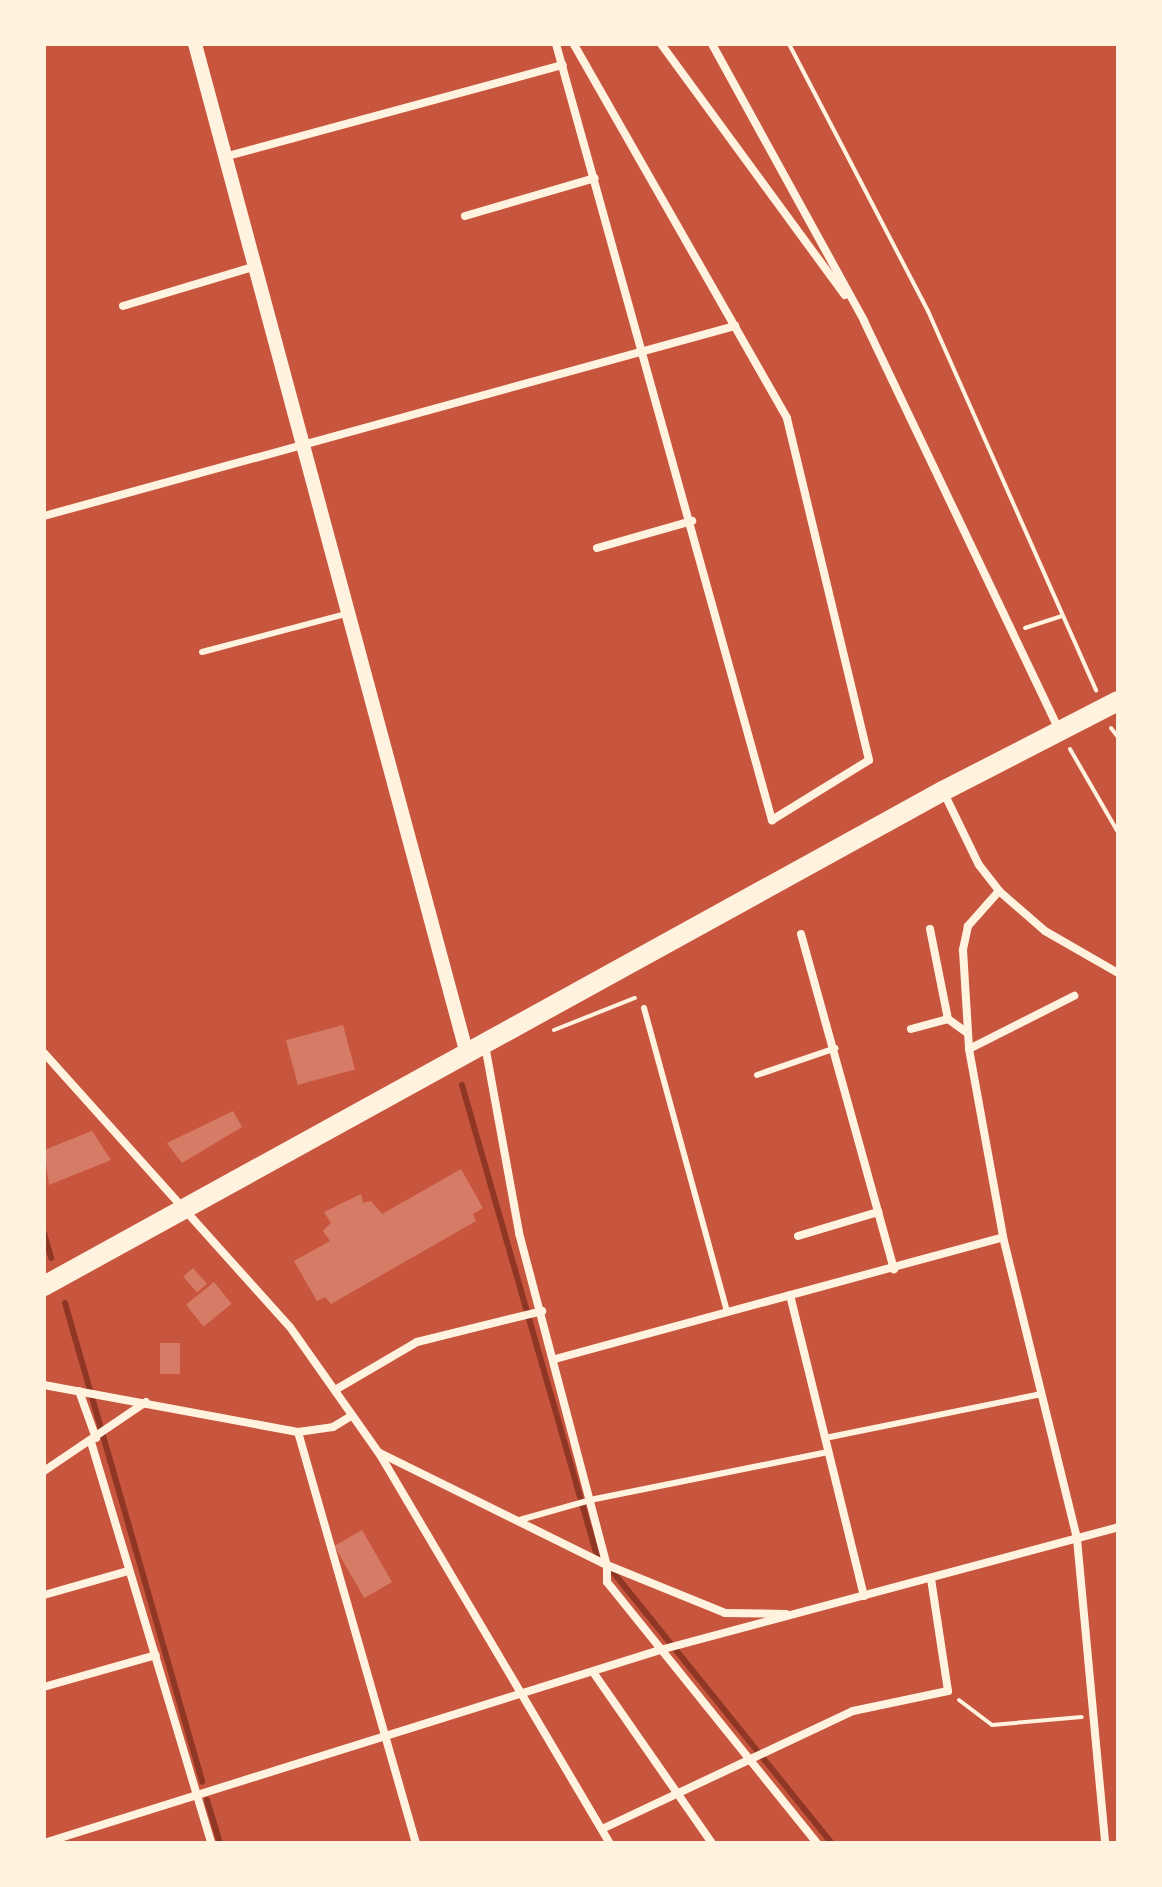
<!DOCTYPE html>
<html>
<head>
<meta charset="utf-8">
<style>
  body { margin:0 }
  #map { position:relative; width:1162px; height:1887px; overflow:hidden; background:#c8553d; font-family:"Noto Sans",sans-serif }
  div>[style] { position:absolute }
  .stream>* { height:6px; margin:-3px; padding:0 3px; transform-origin:3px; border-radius:3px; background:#8f3625 }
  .building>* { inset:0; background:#d67c66; transform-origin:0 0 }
  .path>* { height:4px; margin:-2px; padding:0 2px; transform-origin:2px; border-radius:2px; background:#fff3e0 }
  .service>* { height:6px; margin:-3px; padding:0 3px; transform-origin:3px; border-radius:3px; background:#fff3e0 }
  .minor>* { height:8px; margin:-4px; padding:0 4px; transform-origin:4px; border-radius:4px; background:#fff3e0 }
  .tertiary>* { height:14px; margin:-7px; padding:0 7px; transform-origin:7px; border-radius:7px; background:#fff3e0 }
  .primary>* { height:20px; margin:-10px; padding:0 10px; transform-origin:10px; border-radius:10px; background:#fff3e0 }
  span { translate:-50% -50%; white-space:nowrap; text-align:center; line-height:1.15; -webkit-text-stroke:6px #fff3e0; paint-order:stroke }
  .frame { position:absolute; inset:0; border:46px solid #fff3e0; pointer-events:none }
</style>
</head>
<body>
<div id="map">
  <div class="stream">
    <div style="left:462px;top:1085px;width:485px;rotate:74deg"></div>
    <div style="left:596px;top:1551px;width:375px;rotate:51.1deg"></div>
    <div style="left:44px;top:1233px;width:26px;rotate:74deg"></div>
    <div style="left:65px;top:1303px;width:498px;rotate:74deg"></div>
    <div style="left:207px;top:1800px;width:45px;rotate:73.2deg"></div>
  </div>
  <div class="building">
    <div style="left:343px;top:1025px;width:46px;height:59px;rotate:75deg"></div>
    <div style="clip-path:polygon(233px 1111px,242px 1127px,182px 1163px,167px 1143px)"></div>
    <div style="clip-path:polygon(92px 1131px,111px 1160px,49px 1185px,44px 1150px)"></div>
    <div style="clip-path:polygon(461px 1169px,483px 1208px,473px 1214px,476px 1221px,331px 1304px,325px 1297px,317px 1301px,294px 1261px,330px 1241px,323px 1231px,331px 1223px,324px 1212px,361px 1194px,363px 1203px,371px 1201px,382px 1214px)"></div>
    <div style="left:193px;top:1268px;width:21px;height:13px;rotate:49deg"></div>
    <div style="left:214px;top:1282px;width:28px;height:36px;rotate:51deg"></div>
    <div style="left:160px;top:1343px;width:20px;height:31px"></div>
    <div style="left:362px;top:1530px;width:60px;height:32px;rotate:60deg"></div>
  </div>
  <div class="path">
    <div style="left:789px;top:44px;width:301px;rotate:62.5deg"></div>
    <div style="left:928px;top:311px;width:415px;rotate:66.1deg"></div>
    <div style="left:1025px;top:628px;width:38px;rotate:-18deg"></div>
    <div style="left:1111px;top:728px;width:11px;rotate:52deg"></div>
    <div style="left:1070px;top:749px;width:96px;rotate:60deg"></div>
    <div style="left:554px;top:1030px;width:87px;rotate:-21.6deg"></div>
    <div style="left:959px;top:1700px;width:41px;rotate:37.1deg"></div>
    <div style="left:992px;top:1725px;width:90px;rotate:-5.1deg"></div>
  </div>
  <div class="service">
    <div style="left:202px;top:652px;width:149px;rotate:-14.8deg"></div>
    <div style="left:644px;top:1008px;width:315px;rotate:74.7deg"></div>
    <div style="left:757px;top:1075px;width:83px;rotate:-18.9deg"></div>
    <div style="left:825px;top:1438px;width:221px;rotate:-11.5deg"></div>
    <div style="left:516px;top:1521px;width:77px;rotate:-15.8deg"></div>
    <div style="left:590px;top:1500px;width:244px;rotate:-11.4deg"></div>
  </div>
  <div class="minor">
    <div style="left:556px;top:44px;width:806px;rotate:74.45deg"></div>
    <div style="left:772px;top:820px;width:114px;rotate:-31.7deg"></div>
    <div style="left:869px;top:760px;width:352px;rotate:-103.5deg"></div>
    <div style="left:787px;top:418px;width:430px;rotate:-119.7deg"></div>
    <div style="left:661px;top:44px;width:311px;rotate:53.8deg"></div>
    <div style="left:712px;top:44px;width:316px;rotate:61.2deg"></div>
    <div style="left:864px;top:321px;width:452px;rotate:64.5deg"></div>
    <div style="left:224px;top:157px;width:351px;rotate:-15.2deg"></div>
    <div style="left:465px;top:216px;width:135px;rotate:-16.3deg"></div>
    <div style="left:123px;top:306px;width:136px;rotate:-16.7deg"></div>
    <div style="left:44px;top:516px;width:717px;rotate:-15.37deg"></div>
    <div style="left:597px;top:548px;width:99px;rotate:-15.9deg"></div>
    <div style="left:943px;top:791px;width:82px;rotate:64.1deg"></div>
    <div style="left:979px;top:865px;width:33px;rotate:52deg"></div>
    <div style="left:999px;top:891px;width:61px;rotate:41deg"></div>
    <div style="left:1045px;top:931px;width:84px;rotate:29.9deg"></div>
    <div style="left:999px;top:891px;width:47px;rotate:131.5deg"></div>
    <div style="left:968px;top:926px;width:25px;rotate:102deg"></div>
    <div style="left:963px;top:950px;width:99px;rotate:86.5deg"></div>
    <div style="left:969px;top:1049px;width:191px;rotate:79.7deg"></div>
    <div style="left:1003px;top:1237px;width:311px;rotate:76.2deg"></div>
    <div style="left:1077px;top:1539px;width:305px;rotate:84.7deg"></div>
    <div style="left:930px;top:929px;width:92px;rotate:78.7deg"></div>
    <div style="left:948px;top:1019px;width:24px;rotate:36deg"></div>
    <div style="left:801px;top:934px;width:348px;rotate:74.5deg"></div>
    <div style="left:911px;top:1029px;width:38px;rotate:-15deg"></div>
    <div style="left:485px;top:1045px;width:191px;rotate:79.7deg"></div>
    <div style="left:519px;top:1233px;width:343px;rotate:75.2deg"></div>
    <div style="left:607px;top:1565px;width:17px;rotate:90deg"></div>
    <div style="left:607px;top:1582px;width:335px;rotate:51.2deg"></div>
    <div style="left:969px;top:1049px;width:118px;rotate:-26.8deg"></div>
    <div style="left:44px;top:1053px;width:368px;rotate:48.1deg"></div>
    <div style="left:290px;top:1327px;width:154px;rotate:54.8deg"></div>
    <div style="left:379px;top:1453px;width:453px;rotate:59.4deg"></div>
    <div style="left:798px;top:1236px;width:84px;rotate:-16.7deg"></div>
    <div style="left:790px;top:1295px;width:310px;rotate:76.2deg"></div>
    <div style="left:555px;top:1359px;width:464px;rotate:-15.2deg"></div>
    <div style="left:44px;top:1385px;width:258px;rotate:10.5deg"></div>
    <div style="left:298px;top:1432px;width:35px;rotate:-8deg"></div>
    <div style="left:333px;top:1427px;width:21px;rotate:-31deg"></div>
    <div style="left:335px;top:1390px;width:95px;rotate:-30.3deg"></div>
    <div style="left:417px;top:1342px;width:129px;rotate:-13.9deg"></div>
    <div style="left:79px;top:1391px;width:50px;rotate:70.1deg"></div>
    <div style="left:298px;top:1432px;width:428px;rotate:74deg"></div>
    <div style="left:91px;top:1442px;width:419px;rotate:73.3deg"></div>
    <div style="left:380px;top:1453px;width:253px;rotate:26.3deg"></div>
    <div style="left:607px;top:1565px;width:127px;rotate:22.1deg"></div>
    <div style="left:725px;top:1613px;width:61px;rotate:0.9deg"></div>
    <div style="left:44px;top:1471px;width:123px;rotate:-34.1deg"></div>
    <div style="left:44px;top:1595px;width:87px;rotate:-15.9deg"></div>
    <div style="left:593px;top:1672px;width:208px;rotate:55.2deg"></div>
    <div style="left:47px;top:1686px;width:113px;rotate:-15.9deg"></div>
    <div style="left:602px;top:1829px;width:277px;rotate:-25.2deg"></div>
    <div style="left:853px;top:1711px;width:97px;rotate:-11.9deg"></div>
    <div style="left:948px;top:1691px;width:114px;rotate:-98.6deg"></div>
    <div style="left:44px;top:1843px;width:646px;rotate:-17.4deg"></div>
    <div style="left:660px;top:1650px;width:474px;rotate:-15deg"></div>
  </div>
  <div class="tertiary">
    <div style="left:195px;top:44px;width:1046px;rotate:74.93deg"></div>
  </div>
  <div class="primary">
    <div style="left:44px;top:1286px;width:1026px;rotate:-28.84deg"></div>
    <div style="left:943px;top:791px;width:197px;rotate:-27.2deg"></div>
  </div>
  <div class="frame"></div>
</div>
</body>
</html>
